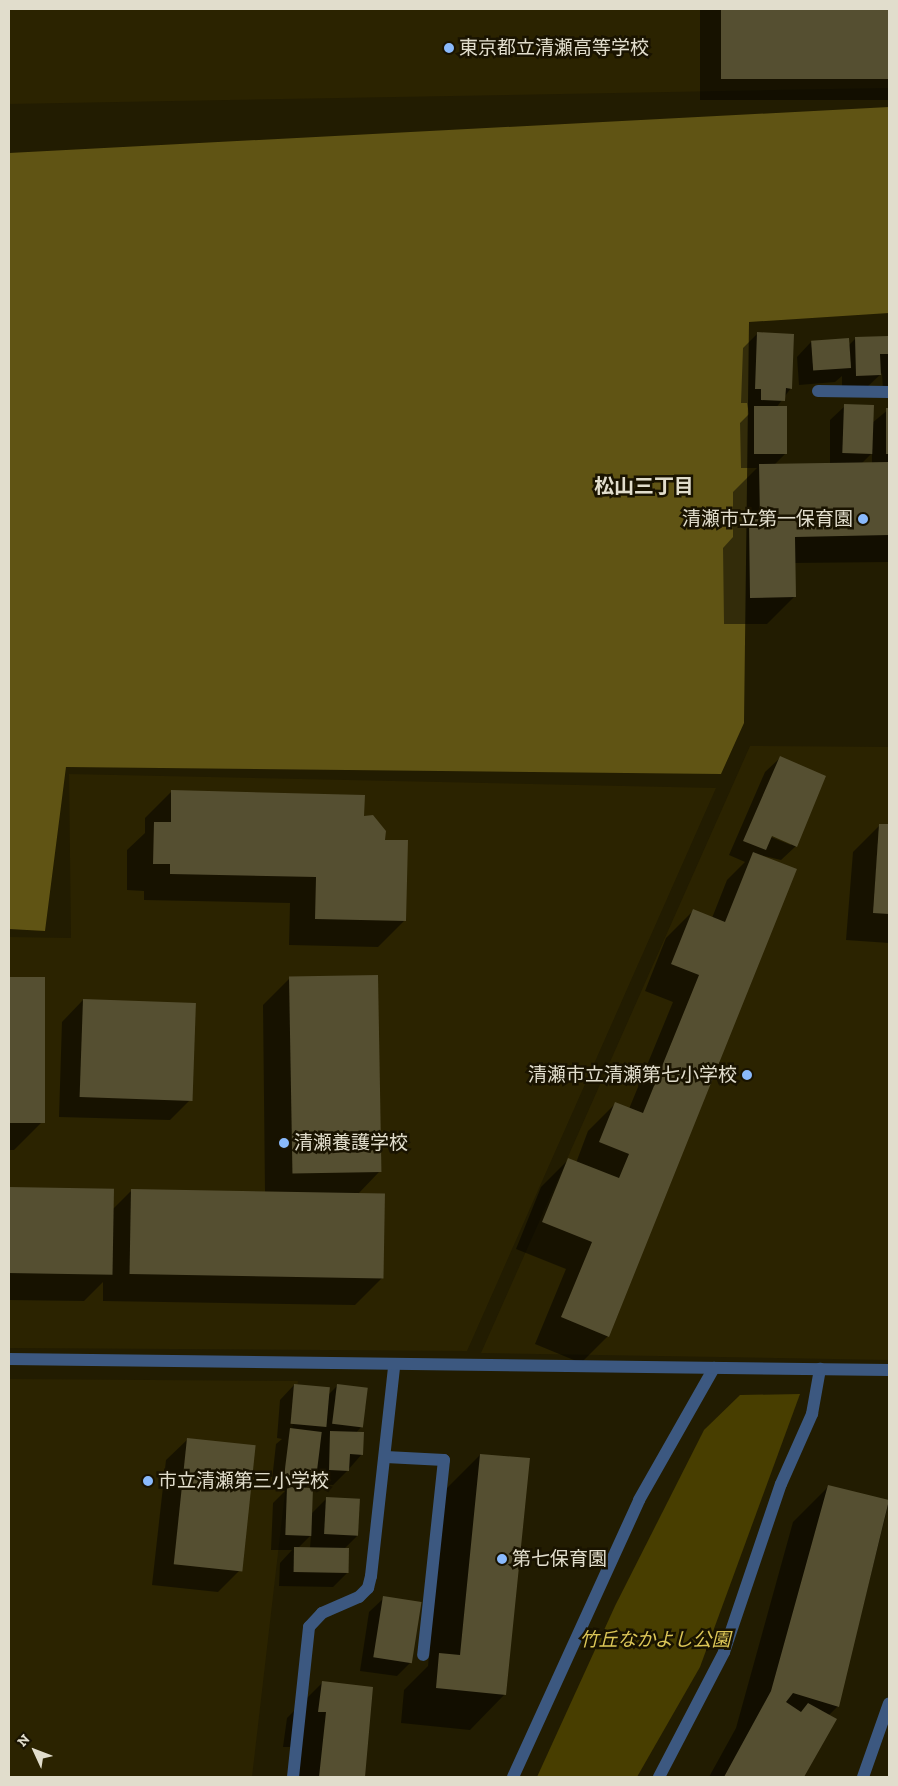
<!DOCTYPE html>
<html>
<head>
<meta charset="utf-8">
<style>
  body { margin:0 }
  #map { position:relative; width:898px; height:1786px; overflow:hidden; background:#221c01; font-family:"Zilla Slab","Noto Sans JP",serif }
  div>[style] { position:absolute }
  .built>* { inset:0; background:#2b2300 }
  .green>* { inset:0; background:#483e00 }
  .forest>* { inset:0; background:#605414 }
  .shadow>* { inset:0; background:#0007; transform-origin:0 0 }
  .building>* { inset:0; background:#554f31; transform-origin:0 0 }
  .service>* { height:12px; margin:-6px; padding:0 6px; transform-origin:6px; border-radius:6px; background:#3c5880 }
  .minor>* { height:12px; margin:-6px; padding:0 6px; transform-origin:6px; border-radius:6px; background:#3c5880 }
  .tertiary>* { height:12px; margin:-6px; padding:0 6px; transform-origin:6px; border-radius:6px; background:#3c5880 }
  .dots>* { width:14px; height:14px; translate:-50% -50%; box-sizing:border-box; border:2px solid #191300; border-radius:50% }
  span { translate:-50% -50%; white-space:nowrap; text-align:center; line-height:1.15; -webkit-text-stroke:5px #191300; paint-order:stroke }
  .poi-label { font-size:19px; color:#e1ddcc }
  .left { translate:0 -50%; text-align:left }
  .right { translate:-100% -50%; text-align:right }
  .park-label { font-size:19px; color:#dcc657; font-style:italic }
  .neighbourhood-label { font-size:20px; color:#e1ddcc; font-weight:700 }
  .frame { position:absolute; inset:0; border:10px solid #e1ddcc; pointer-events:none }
  .north { position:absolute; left:10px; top:1726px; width:50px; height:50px; -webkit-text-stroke:4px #191300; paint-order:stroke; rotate:313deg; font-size:14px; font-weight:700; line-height:20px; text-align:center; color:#e1ddcc }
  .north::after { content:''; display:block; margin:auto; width:18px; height:22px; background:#e1ddcc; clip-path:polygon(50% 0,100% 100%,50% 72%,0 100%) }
</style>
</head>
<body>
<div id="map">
  <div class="built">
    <div style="clip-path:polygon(9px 9px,889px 9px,889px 88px,9px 104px)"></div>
    <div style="clip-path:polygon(750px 746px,889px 747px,889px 1360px,481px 1353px)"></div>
    <div style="clip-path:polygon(69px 774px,716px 788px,467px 1351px,9px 1348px,9px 937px,71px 938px)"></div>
    <div style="clip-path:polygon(9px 1379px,298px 1381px,252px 1777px,9px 1777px)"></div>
  </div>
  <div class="green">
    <div style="clip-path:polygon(800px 1394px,700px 1667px,637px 1777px,537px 1777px,615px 1606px,704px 1430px,740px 1395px)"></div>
  </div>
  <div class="forest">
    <div style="clip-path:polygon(889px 107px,889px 313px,749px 322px,744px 723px,721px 774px,66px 767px,45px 931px,9px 929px,9px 153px)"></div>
  </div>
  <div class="shadow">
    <div style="left:700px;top:9px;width:189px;height:91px"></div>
    <div style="clip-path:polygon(evenodd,757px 334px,791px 388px,776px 408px,786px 453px,774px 465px,830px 464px,830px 420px,845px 406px,872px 423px,889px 409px,889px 562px,794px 563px,794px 597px,767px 624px,724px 624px,723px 548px,733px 537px,733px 492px,757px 468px,741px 468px,740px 423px,749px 414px,747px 403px,741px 403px,743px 348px,757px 334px,872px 453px,872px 464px,861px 464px,872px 453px)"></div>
    <div style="clip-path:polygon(855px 339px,889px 345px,889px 390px,883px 390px,882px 373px,865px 389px,842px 390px,842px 376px,835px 382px,799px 385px,797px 357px,811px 342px,849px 345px)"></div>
    <div style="clip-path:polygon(evenodd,780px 758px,796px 846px,781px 860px,760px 855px,608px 1336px,581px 1363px,535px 1344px,566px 1269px,516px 1249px,541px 1187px,568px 1160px,576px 1163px,588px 1131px,615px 1104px,629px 1109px,673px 1002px,645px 991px,666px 938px,693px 911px,712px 918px,727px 880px,745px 862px,729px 855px,765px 772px,780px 758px,767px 833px,791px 843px,791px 845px,766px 835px,767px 833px)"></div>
    <div style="clip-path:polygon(172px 791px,363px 818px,383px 841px,405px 920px,378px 947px,289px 945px,290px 903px,144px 900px,144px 891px,127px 890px,127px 850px,145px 833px,145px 818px)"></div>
    <div style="clip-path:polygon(880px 825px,889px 826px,889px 943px,846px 940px,853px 852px)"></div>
    <div style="clip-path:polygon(9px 978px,44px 979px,41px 1123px,14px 1150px,9px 1150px)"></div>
    <div style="clip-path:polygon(290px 978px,379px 1172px,358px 1194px,382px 1278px,355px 1305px,103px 1301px,103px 1282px,84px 1301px,9px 1300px,9px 1188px,113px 1190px,112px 1210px,132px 1190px,265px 1192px,263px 1005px)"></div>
    <div style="clip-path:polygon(83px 1000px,191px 1099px,170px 1120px,59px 1117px,62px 1022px)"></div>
    <div style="clip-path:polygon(evenodd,294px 1385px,328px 1395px,338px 1385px,361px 1427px,356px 1433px,362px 1454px,348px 1470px,333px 1485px,314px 1484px,315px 1478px,304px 1489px,311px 1514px,326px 1499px,357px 1536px,344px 1549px,347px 1573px,333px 1587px,279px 1586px,280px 1563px,292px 1550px,271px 1550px,273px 1503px,285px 1491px,271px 1489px,276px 1444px,282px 1439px,277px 1438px,280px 1400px,294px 1385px,311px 1535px,310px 1548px,298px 1548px,311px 1535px)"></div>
    <div style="clip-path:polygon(188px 1439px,254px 1447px,239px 1571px,218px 1592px,152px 1585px,166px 1460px)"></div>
    <div style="clip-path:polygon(480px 1455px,505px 1694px,470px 1730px,401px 1723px,404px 1690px,428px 1666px,445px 1490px)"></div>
    <div style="clip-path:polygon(829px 1486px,889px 1502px,838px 1706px,828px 1716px,835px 1719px,802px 1777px,709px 1777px,736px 1728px,793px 1522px)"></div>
    <div style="clip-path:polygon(384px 1598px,411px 1662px,397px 1676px,360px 1671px,369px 1612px)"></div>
    <div style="clip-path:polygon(322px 1683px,372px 1688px,364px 1777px,288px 1777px,291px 1747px,283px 1747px,287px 1718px)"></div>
  </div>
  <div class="building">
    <div style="left:721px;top:9px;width:168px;height:70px"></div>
    <div style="clip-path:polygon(757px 332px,794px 334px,792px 389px,786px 388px,785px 401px,761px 400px,761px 389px,755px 389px)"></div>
    <div style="clip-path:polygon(888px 336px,889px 354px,880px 354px,881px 375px,856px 376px,855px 337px)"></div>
    <div style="left:849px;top:338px;width:30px;height:38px;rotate:86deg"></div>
    <div style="left:844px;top:404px;width:30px;height:49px;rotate:2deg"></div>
    <div style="left:787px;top:406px;width:48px;height:33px;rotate:90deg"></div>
    <div style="left:886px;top:408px;width:3px;height:46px"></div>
    <div style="clip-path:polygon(889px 462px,889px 535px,795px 537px,796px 597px,750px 598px,749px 519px,760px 519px,759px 464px)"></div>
    <div style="clip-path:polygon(780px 756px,826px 776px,797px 847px,772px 836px,766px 850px,743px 841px)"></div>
    <div style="clip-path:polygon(171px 790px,365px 795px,364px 816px,373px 815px,386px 831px,385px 840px,408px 840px,406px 921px,315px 919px,316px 877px,170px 874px,170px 864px,153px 864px,154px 822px,171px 822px)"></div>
    <div style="clip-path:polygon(879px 824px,889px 824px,889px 914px,873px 913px)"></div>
    <div style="clip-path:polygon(753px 852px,797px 869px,609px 1337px,561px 1317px,592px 1242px,542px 1222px,568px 1158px,619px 1178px,629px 1154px,599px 1142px,615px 1102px,643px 1113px,699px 975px,671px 964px,693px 909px,725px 922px)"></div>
    <div style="left:378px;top:975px;width:197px;height:89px;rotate:89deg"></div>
    <div style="left:9px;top:977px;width:36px;height:146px"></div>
    <div style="left:83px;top:999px;width:113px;height:98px;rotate:2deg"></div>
    <div style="left:9px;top:1187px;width:105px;height:86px;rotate:1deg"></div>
    <div style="left:131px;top:1189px;width:254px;height:85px;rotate:1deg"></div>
    <div style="left:294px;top:1384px;width:36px;height:40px;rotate:5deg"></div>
    <div style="left:337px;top:1384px;width:31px;height:40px;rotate:7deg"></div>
    <div style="left:290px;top:1428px;width:32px;height:47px;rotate:7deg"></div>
    <div style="clip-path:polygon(330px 1431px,364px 1432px,363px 1455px,350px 1454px,349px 1471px,329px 1470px)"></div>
    <div style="left:187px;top:1438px;width:69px;height:127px;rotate:6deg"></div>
    <div style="clip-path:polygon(480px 1454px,530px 1458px,506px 1695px,436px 1688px,439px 1653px,460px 1655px)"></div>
    <div style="clip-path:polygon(828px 1485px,889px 1500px,839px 1707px,793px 1693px,786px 1702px,801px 1712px,808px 1703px,837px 1719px,804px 1777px,724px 1777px,771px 1691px)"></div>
    <div style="left:287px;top:1487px;width:26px;height:48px;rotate:2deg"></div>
    <div style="left:326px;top:1497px;width:34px;height:37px;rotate:3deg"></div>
    <div style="left:294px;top:1547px;width:55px;height:25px;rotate:1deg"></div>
    <div style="left:383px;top:1596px;width:39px;height:62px;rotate:9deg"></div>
    <div style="clip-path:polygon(322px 1681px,373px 1687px,365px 1777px,319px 1777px,326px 1712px,318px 1712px)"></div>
  </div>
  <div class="service">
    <div style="left:386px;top:1457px;width:58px;rotate:3deg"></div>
    <div style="left:444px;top:1460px;width:196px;rotate:96.1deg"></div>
    <div style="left:293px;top:1777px;width:151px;rotate:-83.9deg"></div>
    <div style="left:309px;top:1627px;width:19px;rotate:-47deg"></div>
    <div style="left:322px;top:1613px;width:40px;rotate:-23.4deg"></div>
    <div style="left:359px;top:1597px;width:13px;rotate:-45deg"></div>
    <div style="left:368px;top:1588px;width:12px;rotate:-76deg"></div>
    <div style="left:659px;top:1777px;width:141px;rotate:-62.5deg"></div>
    <div style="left:724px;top:1652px;width:177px;rotate:-71.3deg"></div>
    <div style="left:781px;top:1484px;width:77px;rotate:-66.1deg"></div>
    <div style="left:812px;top:1414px;width:46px;rotate:-79.9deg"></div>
    <div style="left:863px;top:1777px;width:78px;rotate:-70.6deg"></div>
  </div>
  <div class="minor">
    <div style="left:818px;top:391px;width:71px;rotate:0.8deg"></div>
    <div style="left:371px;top:1576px;width:210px;rotate:-83.7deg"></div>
    <div style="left:513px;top:1777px;width:304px;rotate:-65.5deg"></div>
    <div style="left:639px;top:1500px;width:152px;rotate:-60.4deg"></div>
  </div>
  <div class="tertiary">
    <div style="left:9px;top:1359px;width:880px;rotate:0.72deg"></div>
  </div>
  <div class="dots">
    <div style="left:449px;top:48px;background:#8abafc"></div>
    <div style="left:863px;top:519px;background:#8abafc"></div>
    <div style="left:747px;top:1075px;background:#8abafc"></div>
    <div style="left:284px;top:1143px;background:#8abafc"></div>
    <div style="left:148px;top:1481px;background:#8abafc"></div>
    <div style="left:502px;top:1559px;background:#8abafc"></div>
  </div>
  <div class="poi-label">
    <span class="left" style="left:459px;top:48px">東京都立清瀬高等学校</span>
    <span class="right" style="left:853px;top:519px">清瀬市立第一保育園</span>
    <span class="right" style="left:737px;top:1075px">清瀬市立清瀬第七小学校</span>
    <span class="left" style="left:294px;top:1143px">清瀬養護学校</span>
    <span class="left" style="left:158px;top:1481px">市立清瀬第三小学校</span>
    <span class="left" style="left:512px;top:1559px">第七保育園</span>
  </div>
  <div class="park-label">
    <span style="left:655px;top:1640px">竹丘なかよし公園</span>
  </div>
  <div class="neighbourhood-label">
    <span style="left:644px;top:486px">松山三丁目</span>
  </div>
  <div class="frame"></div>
  <div class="north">N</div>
</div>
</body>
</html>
